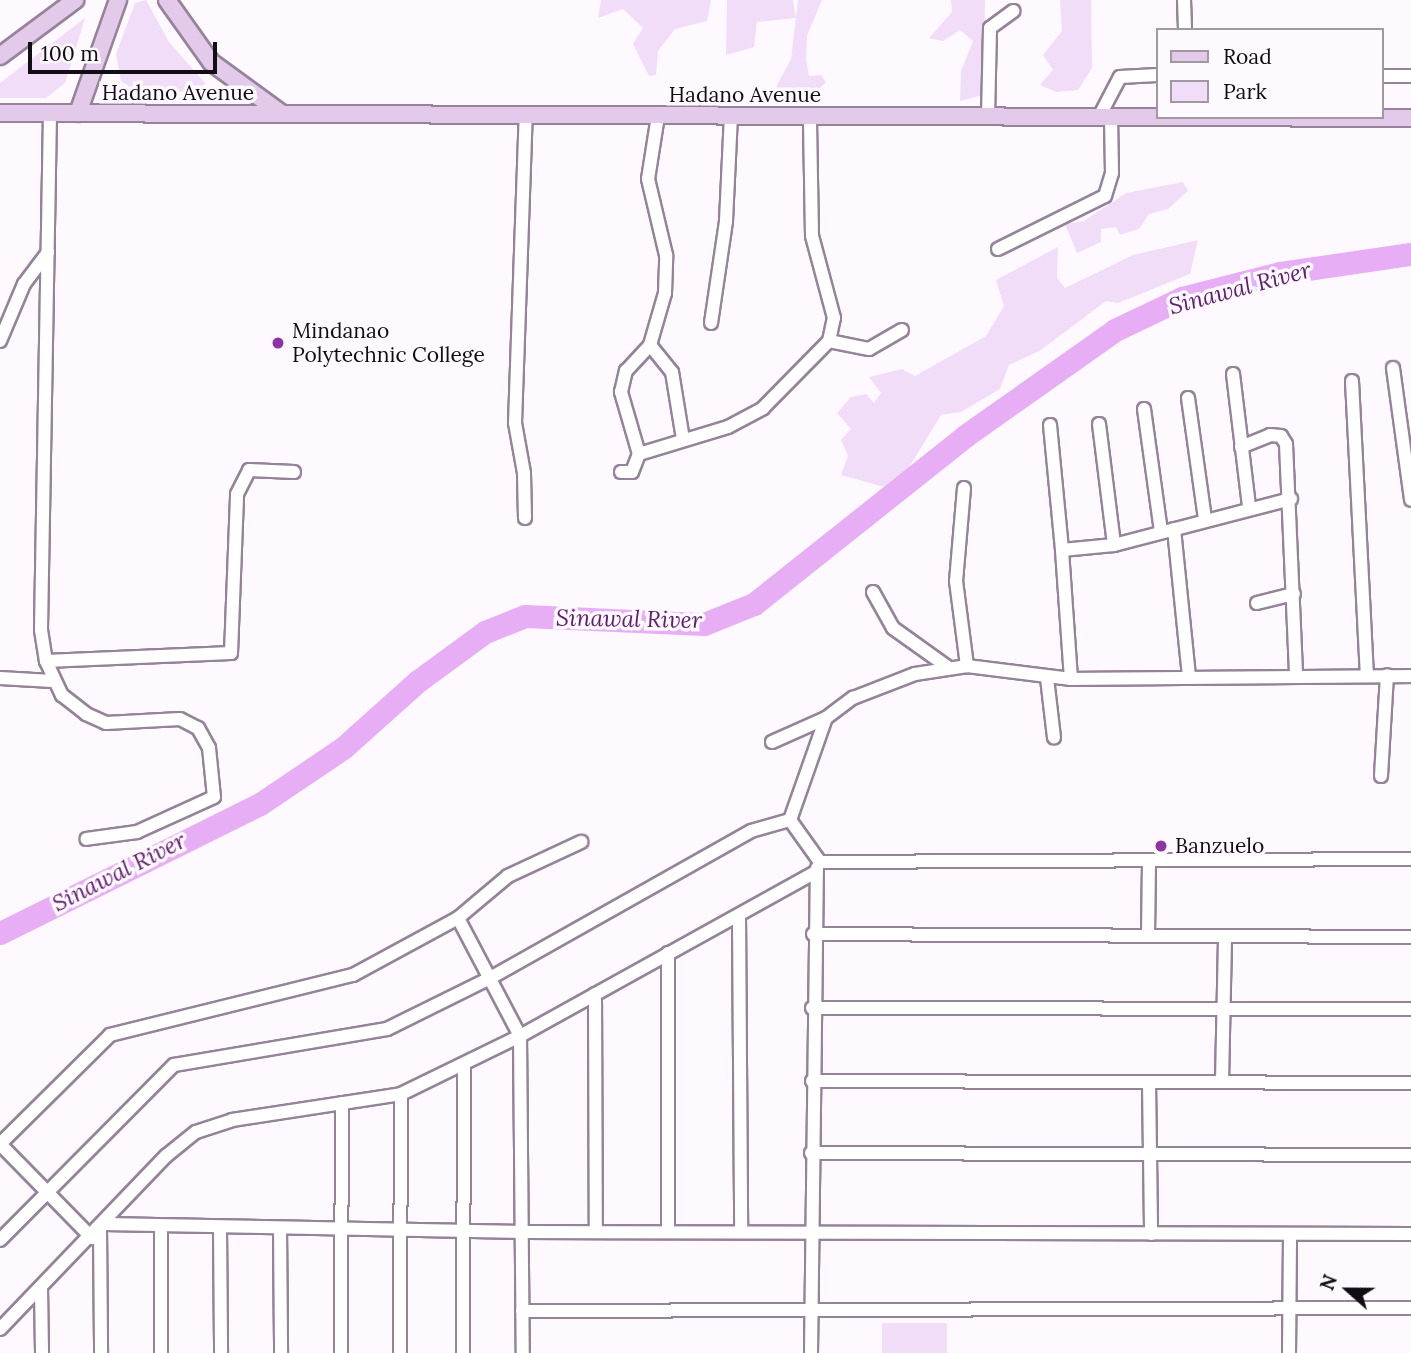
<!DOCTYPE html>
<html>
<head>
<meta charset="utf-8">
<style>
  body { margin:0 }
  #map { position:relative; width:1411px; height:1353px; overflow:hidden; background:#fdf9fe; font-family:Lora,serif }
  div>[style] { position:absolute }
  .green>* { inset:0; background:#f2ddf8; transform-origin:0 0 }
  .river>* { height:23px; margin:-11.5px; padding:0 11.5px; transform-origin:11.5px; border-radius:11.5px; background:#e7aef5 }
  .roads { filter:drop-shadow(2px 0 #958399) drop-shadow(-2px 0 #958399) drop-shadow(0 2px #958399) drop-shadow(0 -2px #958399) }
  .minor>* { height:12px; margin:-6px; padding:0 6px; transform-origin:6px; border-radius:6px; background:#fff }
  .major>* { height:16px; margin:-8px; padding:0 8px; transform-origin:8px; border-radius:8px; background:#e3c9ea }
  .dots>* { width:19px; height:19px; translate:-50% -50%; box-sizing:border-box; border:4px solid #fdf9fe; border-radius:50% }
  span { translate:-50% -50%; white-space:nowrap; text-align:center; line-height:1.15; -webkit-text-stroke:7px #fdf9fe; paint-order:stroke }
  .street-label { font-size:21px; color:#120c14 }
  .poi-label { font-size:21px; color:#120c14 }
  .left { translate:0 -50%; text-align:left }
  .water-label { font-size:23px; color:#601d70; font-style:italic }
  .legend { position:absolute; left:1156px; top:28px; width:228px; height:91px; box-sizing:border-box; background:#fdf9fe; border:2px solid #9f9aa0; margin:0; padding:9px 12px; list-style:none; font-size:21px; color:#120c14 }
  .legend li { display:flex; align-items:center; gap:14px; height:35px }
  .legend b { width:35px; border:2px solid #9f9aa0 }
  .north { position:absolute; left:1313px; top:1255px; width:70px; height:70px; -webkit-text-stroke:5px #fdf9fe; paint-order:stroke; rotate:291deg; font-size:19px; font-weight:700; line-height:28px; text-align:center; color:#120c14 }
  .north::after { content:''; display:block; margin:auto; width:24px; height:32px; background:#120c14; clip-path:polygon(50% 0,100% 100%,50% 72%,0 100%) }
  .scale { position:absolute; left:28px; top:42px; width:189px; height:32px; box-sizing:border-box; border:4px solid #120c14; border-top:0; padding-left:9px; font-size:21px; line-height:24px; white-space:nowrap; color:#120c14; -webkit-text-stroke:5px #fdf9fe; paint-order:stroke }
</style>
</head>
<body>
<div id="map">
  <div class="green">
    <div style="clip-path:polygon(146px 0,169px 42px,205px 83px,201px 92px,137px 91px,121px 81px,116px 54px,135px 3px)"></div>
    <div style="clip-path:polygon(601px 0,711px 0,707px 21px,675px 29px,658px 51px,656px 75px,649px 76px,633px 44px,643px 28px,623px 9px,598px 18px)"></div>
    <div style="clip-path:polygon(727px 0,793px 0,796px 18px,757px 22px,754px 47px,726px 55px)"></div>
    <div style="clip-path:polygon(798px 0,822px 0,807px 36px,806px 59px,809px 76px,821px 75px,826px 82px,817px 91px,785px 93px,776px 87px,791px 59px)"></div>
    <div style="clip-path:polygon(951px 0,985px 0,983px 95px,960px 101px,961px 71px,973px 41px,960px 30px,943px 41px,929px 38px,952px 12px)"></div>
    <div style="clip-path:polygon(1060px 0,1091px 0,1092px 68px,1078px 90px,1056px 92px,1040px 85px,1053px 70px,1043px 55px,1062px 31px)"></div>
    <div style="clip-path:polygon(85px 18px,65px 83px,46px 98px,0 98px,0 83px)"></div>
    <div style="clip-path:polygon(1183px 182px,1188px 191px,1168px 209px,1149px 214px,1139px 229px,1120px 235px,1116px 227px,1101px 229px,1101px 242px,1077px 253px,1065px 224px,1084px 221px,1126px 193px)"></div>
    <div style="clip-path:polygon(1198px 240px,1190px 274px,1118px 303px,1106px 301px,1041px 350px,1009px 365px,1000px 389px,961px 412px,941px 415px,908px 469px,884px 487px,841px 475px,848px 456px,841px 440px,851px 429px,837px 413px,851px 397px,866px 394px,874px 403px,881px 393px,869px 377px,902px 369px,915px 376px,986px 336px,1004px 306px,996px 280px,1058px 247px,1057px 278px,1065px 288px,1133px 255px)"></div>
    <div style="left:882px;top:1323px;width:65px;height:30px"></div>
  </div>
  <div class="river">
    <div style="left:0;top:933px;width:290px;rotate:-26.4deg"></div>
    <div style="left:260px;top:804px;width:100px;rotate:-34deg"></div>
    <div style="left:343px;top:748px;width:101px;rotate:-41.8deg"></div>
    <div style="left:418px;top:681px;width:83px;rotate:-36.2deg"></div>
    <div style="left:485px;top:632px;width:43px;rotate:-21.8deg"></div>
    <div style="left:525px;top:616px;width:179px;rotate:2.6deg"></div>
    <div style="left:704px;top:624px;width:54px;rotate:-21.8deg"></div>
    <div style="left:754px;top:604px;width:270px;rotate:-38.5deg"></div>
    <div style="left:965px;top:436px;width:184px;rotate:-35.2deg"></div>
    <div style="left:1115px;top:330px;width:74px;rotate:-25.5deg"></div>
    <div style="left:1182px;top:298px;width:101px;rotate:-14.3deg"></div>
    <div style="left:1280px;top:273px;width:132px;rotate:-8.3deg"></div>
  </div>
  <div class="roads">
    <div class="minor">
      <div style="left:1184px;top:0;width:30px;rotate:88deg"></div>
      <div style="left:1381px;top:76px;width:30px"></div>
      <div style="left:50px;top:113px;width:517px;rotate:91deg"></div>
      <div style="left:41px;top:630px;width:31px;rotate:81deg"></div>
      <div style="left:46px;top:661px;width:38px;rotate:65deg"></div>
      <div style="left:62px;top:695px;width:31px;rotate:38deg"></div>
      <div style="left:86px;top:714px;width:22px;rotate:24deg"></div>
      <div style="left:106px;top:723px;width:74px;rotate:-3.1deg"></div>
      <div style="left:180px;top:719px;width:20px;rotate:27deg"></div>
      <div style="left:198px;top:728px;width:23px;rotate:61deg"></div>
      <div style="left:209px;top:748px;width:49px;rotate:84.2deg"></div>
      <div style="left:214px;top:797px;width:85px;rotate:155.6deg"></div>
      <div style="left:137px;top:832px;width:51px;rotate:172.2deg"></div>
      <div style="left:988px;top:117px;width:89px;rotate:-88.7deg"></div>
      <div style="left:990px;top:28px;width:29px;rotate:-36deg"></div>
      <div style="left:1099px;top:117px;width:45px;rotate:-62.3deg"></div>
      <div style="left:1120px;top:77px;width:37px;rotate:-3deg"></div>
      <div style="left:998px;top:249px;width:119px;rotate:-26.4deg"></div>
      <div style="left:1105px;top:196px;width:24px;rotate:-73deg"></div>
      <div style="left:1112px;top:173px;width:56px;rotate:-91deg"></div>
      <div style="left:711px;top:323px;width:103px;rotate:-81.6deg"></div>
      <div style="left:726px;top:221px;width:105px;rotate:-87.3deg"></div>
      <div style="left:0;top:341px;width:62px;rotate:-67.2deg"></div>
      <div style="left:24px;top:284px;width:40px;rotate:-53deg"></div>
      <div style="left:829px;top:341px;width:41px;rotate:11.3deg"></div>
      <div style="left:869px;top:349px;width:38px;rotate:-30deg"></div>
      <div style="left:650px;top:345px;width:35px;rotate:51deg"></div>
      <div style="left:672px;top:372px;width:68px;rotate:80.7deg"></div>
      <div style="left:1393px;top:368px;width:133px;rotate:82.2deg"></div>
      <div style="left:1233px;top:374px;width:134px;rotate:83.1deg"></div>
      <div style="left:1352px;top:381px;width:295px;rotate:87.1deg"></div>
      <div style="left:1188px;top:398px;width:122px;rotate:82deg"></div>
      <div style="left:1144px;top:409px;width:123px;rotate:82.1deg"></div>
      <div style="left:1099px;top:424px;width:122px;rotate:82.9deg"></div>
      <div style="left:1050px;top:425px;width:126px;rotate:84.5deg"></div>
      <div style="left:1241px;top:447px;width:31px;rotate:-22deg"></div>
      <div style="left:1270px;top:435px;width:11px;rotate:5deg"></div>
      <div style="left:1281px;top:436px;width:9px;rotate:58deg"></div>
      <div style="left:1286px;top:444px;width:230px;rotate:87.5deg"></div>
      <div style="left:639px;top:454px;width:65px;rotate:-106.2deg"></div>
      <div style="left:621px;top:392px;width:22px;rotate:-77deg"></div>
      <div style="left:626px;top:371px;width:35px;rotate:-47deg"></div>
      <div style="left:650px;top:345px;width:54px;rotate:-73.9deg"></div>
      <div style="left:665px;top:293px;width:38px;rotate:-88deg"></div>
      <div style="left:666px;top:255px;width:78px;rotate:-103.3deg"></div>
      <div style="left:648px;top:179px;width:64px;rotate:-81deg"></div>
      <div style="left:621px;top:472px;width:11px"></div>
      <div style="left:632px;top:472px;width:19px;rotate:-69deg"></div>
      <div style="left:639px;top:454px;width:93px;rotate:-16.9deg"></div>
      <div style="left:728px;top:427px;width:40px;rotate:-28deg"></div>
      <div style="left:763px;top:408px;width:94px;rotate:-45.4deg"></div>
      <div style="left:829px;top:341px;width:24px;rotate:-78deg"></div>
      <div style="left:834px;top:318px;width:85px;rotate:-105deg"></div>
      <div style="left:812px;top:236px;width:120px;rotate:-91deg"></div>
      <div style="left:964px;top:488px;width:93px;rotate:94.9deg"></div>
      <div style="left:956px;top:581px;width:86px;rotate:82.6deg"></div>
      <div style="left:525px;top:518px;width:45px;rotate:-91.3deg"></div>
      <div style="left:524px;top:473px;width:51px;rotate:-100.2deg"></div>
      <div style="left:515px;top:423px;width:308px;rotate:-88deg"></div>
      <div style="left:1174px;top:529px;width:148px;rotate:84.2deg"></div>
      <div style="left:873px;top:592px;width:41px;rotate:60.9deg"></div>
      <div style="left:893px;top:628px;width:69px;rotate:35.5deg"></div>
      <div style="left:1257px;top:603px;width:38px;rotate:-14deg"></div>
      <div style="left:46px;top:661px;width:185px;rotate:-2.5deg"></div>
      <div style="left:231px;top:653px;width:159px;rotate:-87.8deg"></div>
      <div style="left:237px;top:494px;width:27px;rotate:-63deg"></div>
      <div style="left:249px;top:470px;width:45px;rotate:2.5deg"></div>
      <div style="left:0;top:678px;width:52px;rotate:3.3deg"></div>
      <div style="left:1047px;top:678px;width:60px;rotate:83.3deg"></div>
      <div style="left:1071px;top:679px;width:129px;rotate:-94deg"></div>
      <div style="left:1062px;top:550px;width:52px;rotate:-5.5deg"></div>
      <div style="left:1114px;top:545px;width:183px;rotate:-14.6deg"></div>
      <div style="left:772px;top:742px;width:59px;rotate:-24deg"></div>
      <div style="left:1381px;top:776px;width:101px;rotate:-86.6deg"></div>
      <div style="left:820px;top:862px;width:52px;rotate:-125.5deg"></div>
      <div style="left:790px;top:820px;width:108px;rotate:-70.6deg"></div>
      <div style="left:826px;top:718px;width:34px;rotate:-37deg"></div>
      <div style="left:853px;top:698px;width:66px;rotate:-21.2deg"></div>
      <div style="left:915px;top:674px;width:53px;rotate:-8.7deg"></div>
      <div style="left:967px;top:666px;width:105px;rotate:7.1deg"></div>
      <div style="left:1071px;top:679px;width:340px;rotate:-0.5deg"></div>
      <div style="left:820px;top:862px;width:591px;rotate:-0.29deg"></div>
      <div style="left:739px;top:917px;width:313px;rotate:89.6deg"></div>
      <div style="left:458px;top:918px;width:133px;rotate:62.3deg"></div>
      <div style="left:520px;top:1036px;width:317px;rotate:89.5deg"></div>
      <div style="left:813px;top:934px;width:598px;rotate:0.29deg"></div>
      <div style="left:1148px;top:935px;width:75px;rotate:-89.2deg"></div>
      <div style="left:595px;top:994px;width:237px;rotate:89.8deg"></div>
      <div style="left:812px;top:1008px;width:599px;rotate:0.1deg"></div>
      <div style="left:812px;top:1081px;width:599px;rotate:0.19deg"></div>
      <div style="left:1222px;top:1082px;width:146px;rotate:-88.8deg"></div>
      <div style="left:1149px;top:1083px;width:151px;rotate:89.2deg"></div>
      <div style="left:0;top:1144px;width:155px;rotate:-44.7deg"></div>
      <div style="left:110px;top:1035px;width:250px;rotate:-13.9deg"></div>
      <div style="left:353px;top:975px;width:119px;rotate:-28.5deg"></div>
      <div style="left:458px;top:918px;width:65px;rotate:-40deg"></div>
      <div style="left:508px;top:876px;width:81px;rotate:-25deg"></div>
      <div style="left:0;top:1144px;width:132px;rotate:45.6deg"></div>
      <div style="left:811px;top:1153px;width:600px;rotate:0.19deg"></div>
      <div style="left:105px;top:1224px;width:419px;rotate:1.1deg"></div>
      <div style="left:524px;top:1232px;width:887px;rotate:0.13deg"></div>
      <div style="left:100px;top:1228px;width:125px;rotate:89.5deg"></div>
      <div style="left:280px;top:1228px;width:125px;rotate:89.5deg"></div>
      <div style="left:220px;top:1229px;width:124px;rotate:89.5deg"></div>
      <div style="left:668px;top:1230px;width:277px;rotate:-90deg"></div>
      <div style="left:0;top:1240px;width:247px;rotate:-45.2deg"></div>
      <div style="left:174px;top:1065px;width:216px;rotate:-9.6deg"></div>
      <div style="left:387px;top:1029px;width:117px;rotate:-26.3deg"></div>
      <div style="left:492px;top:977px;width:297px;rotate:-29.4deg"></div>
      <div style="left:751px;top:831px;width:41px;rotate:-15.8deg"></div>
      <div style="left:41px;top:1288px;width:65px;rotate:89.1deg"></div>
      <div style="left:522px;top:1311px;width:889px;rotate:-0.19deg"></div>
      <div style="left:0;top:1329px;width:240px;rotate:-46.2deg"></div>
      <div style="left:166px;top:1156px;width:38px;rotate:-39deg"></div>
      <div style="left:196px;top:1132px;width:38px;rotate:-18deg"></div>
      <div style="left:232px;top:1120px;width:171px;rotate:-8.7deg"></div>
      <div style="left:401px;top:1094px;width:132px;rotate:-26deg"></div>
      <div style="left:520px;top:1036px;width:336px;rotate:-29deg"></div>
      <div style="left:161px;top:1353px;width:126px;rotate:-90deg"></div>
      <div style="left:341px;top:1353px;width:250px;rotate:-89.8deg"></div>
      <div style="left:400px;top:1353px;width:259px;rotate:-89.8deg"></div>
      <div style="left:463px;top:1353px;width:289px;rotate:-89.8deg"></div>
      <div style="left:811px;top:1353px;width:485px;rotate:-89.3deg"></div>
      <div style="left:1289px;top:1353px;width:117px;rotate:-89.5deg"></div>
    </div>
    <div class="major">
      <div style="left:167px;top:0;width:76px;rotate:54.6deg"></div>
      <div style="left:211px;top:62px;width:87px;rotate:36.1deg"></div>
      <div style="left:0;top:56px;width:94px;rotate:-36.7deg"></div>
      <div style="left:0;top:113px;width:1411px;rotate:0.2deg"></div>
      <div style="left:78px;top:113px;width:120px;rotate:-70.5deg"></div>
    </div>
  </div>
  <div class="dots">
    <div style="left:278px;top:343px;background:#8c34a1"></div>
    <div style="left:1161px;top:846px;background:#8c34a1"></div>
  </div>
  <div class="street-label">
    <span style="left:178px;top:93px">Hadano Avenue</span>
    <span style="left:745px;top:95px">Hadano Avenue</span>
  </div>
  <div class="poi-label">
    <span class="left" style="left:292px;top:343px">Mindanao<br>Polytechnic College</span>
    <span class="left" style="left:1175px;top:846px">Banzuelo</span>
  </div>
  <div class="water-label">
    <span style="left:1240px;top:288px;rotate:-15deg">Sinawal River</span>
    <span style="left:629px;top:619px;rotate:1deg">Sinawal River</span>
    <span style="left:119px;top:872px;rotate:-27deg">Sinawal River</span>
  </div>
  <ul class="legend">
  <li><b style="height:9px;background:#e3c9ea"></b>Road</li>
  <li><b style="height:19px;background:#f2ddf8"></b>Park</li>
  </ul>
  <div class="north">N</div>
  <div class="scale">100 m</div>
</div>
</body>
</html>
